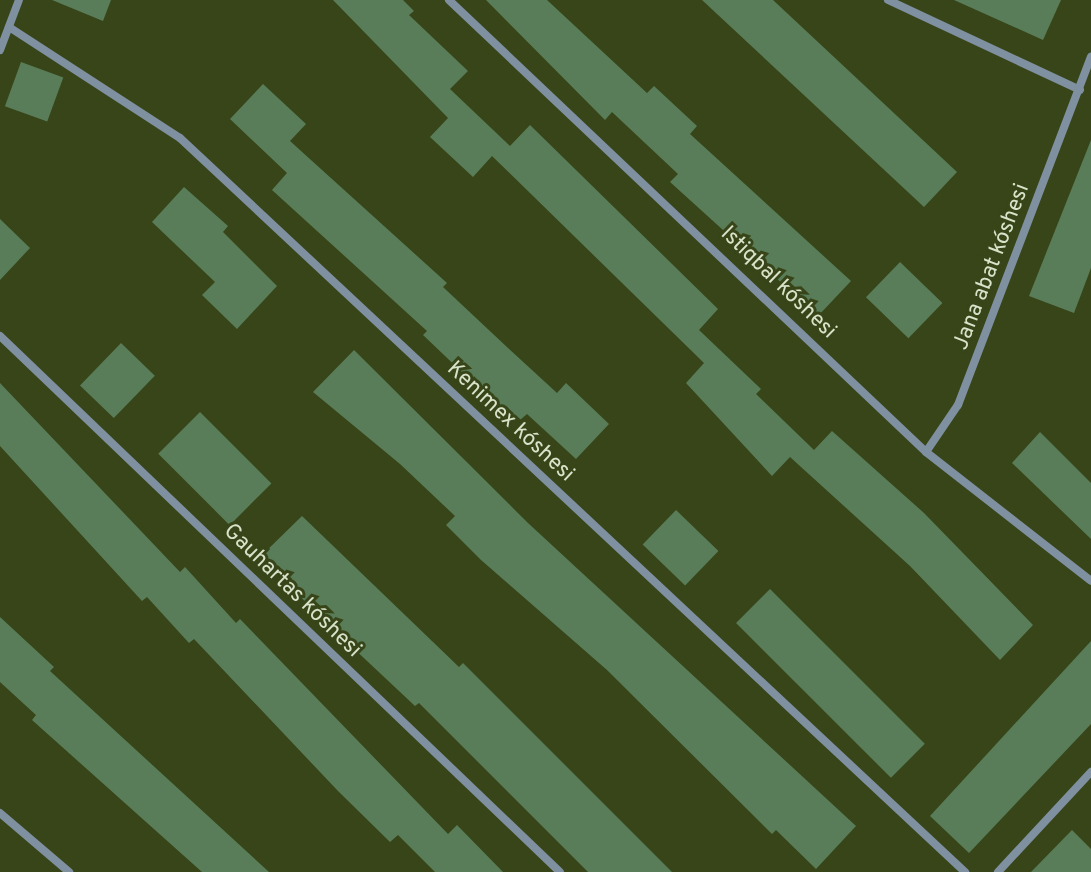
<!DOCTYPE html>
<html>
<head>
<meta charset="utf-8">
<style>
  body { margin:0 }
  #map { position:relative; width:1091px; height:872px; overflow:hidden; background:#374519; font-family:Overpass,sans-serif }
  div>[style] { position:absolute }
  .building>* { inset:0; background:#597d59; transform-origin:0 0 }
  .minor>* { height:8px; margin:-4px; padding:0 4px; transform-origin:4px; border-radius:4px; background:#7f90a0 }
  span { translate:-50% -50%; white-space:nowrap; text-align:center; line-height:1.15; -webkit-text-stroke:6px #374519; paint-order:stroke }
  .street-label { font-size:22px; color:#d9e3ca }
</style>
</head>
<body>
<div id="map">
  <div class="building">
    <div style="clip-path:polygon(52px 0,111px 0,103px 21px)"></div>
    <div style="clip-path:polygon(333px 0,403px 0,414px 11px,409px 15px,468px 71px,450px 89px,510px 146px,530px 125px,718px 309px,699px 330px,761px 389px,756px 394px,814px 450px,832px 431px,924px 513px,1033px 625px,1000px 660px,910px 566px,790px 457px,772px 476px,686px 383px,704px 363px,492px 156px,473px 177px,430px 137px,448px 118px)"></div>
    <div style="clip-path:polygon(486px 0,547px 0,647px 93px,654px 86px,697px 126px,690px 134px,851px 281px,818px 316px,670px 182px,678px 174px,612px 112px,605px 120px)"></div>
    <div style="clip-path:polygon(702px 0,773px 0,957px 172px,924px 207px)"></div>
    <div style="clip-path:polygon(954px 0,1061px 0,1043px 40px)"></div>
    <div style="left:21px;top:62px;width:45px;height:47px;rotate:20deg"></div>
    <div style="clip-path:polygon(263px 84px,306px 124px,290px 141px,447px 283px,443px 287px,508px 348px,557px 393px,566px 383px,609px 424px,576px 459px,527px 414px,519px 421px,466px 376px,423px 335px,427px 331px,272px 190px,287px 173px,230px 119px)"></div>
    <div style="clip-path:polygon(1091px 140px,1091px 268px,1074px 313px,1029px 296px)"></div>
    <div style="clip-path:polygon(184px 187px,228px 226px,223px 232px,277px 286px,237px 329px,202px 295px,215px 282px,152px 222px)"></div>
    <div style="clip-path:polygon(0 219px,30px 248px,0 280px)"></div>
    <div style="left:900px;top:262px;width:59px;height:49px;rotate:44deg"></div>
    <div style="left:121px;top:343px;width:47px;height:59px;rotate:44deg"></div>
    <div style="clip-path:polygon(354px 350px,528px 523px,856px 826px,816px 869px,776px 830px,772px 834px,607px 670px,481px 560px,446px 525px,455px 516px,400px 464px,313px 392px)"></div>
    <div style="clip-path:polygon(0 383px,180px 572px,185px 567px,236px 623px,240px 619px,448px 834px,457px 825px,503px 872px,435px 872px,398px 835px,390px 842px,338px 791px,194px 639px,189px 643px,147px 597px,142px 601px,0 446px)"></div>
    <div style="left:200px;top:412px;width:101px;height:59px;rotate:45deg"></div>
    <div style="clip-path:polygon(1040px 432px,1091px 483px,1091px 539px,1012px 463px)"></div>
    <div style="left:676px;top:510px;width:59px;height:48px;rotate:44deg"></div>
    <div style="clip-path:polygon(302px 516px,459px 667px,463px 663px,672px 872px,588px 872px,419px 703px,415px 706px,334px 630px,260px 557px)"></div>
    <div style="left:770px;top:589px;width:219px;height:48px;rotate:45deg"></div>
    <div style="clip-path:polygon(0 617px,54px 667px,50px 671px,269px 872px,202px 872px,32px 720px,36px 715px,0 682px)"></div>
    <div style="clip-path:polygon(1091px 641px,1091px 724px,969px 853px,930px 816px)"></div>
    <div style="clip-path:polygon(1072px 830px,1091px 849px,1091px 872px,1031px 872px)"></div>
  </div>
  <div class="minor">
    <div style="left:449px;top:0;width:657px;rotate:43.46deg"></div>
    <div style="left:926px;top:452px;width:209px;rotate:38deg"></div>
    <div style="left:888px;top:0;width:212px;rotate:25.1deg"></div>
    <div style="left:9px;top:27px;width:204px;rotate:33deg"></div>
    <div style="left:180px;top:138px;width:1075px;rotate:43.08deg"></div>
    <div style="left:0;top:50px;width:53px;rotate:-69.2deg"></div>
    <div style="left:0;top:336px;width:775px;rotate:43.75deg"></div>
    <div style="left:926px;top:452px;width:57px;rotate:-55.8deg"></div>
    <div style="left:958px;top:405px;width:373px;rotate:-69.1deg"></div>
    <div style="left:0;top:813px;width:91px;rotate:40.5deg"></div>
    <div style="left:998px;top:872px;width:137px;rotate:-47.1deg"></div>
  </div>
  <div class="street-label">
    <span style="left:992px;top:267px;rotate:-69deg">Jana abat kóshesi</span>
    <span style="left:778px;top:283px;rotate:44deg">Istiqbal kóshesi</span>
    <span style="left:510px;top:422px;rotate:43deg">Kenimex kóshesi</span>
    <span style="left:292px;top:591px;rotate:44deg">Gauhartas kóshesi</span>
  </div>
</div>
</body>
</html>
